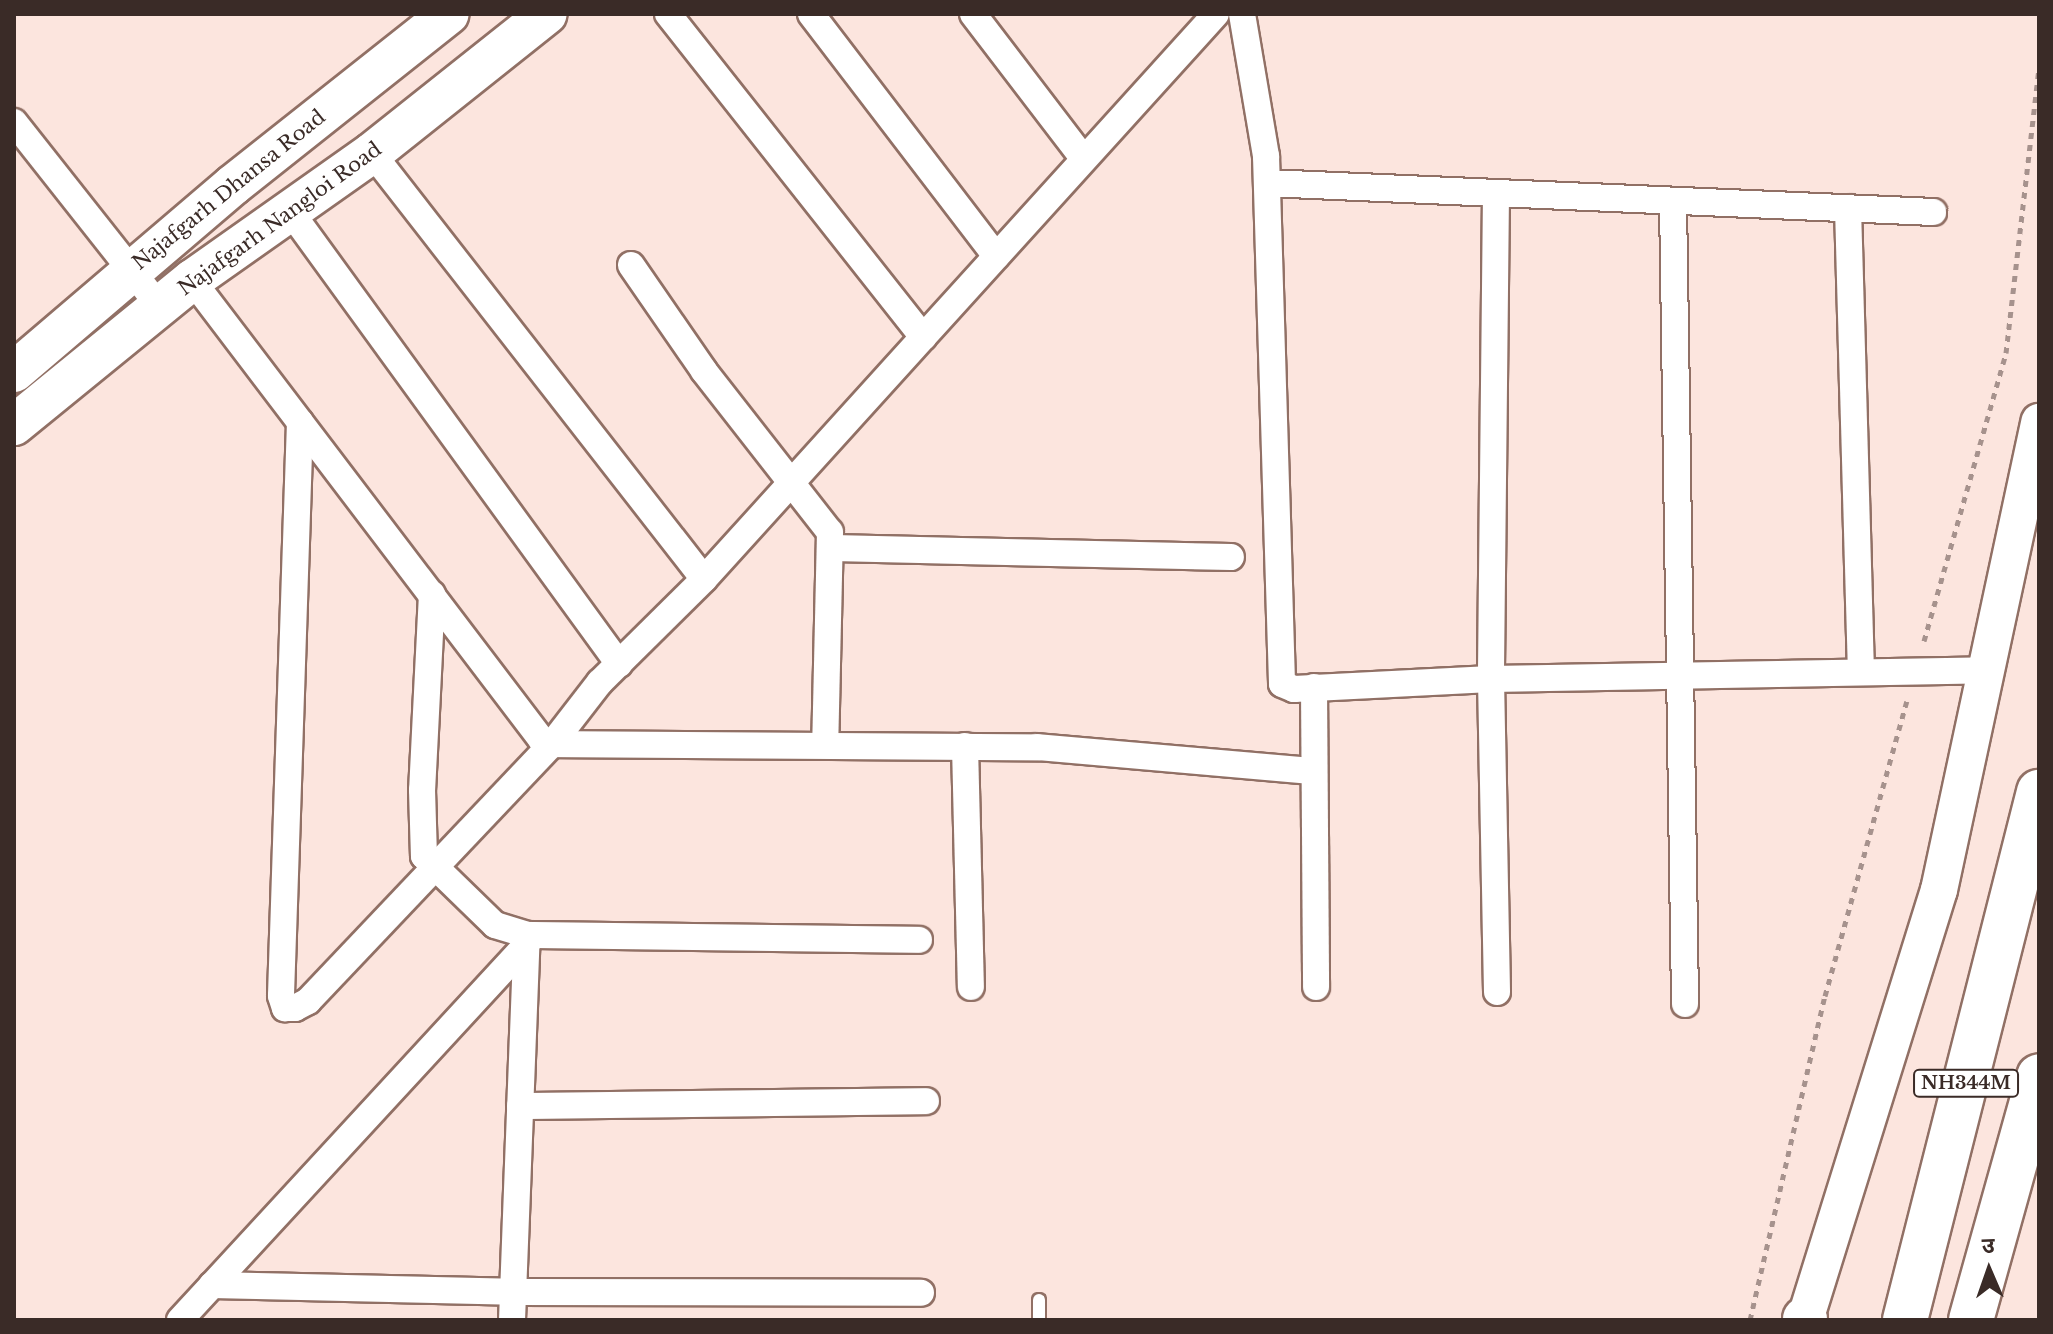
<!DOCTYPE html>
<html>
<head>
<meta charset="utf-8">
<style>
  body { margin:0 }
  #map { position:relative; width:2053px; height:1334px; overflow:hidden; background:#fce5de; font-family:"Libre Baskerville","Noto Sans Devanagari",serif }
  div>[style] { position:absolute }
  .path>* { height:5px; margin-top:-2.5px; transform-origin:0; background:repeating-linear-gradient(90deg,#a6928d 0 6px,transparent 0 12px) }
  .roads { filter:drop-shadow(2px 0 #917065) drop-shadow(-2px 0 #917065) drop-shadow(0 2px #917065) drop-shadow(0 -2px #917065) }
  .lane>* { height:12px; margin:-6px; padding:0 6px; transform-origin:6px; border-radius:6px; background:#fff }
  .street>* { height:26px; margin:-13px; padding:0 13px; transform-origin:13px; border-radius:13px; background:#fff }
  .secondary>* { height:36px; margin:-18px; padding:0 18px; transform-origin:18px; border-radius:18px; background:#fff }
  .primary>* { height:40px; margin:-20px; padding:0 20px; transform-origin:20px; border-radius:20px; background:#fff }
  .highway>* { height:44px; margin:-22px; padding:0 22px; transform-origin:22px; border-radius:22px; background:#fff }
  span { translate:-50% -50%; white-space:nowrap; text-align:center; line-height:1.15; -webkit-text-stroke:8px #fff; paint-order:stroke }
  .shield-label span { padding:2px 6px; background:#fff; border:2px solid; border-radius:6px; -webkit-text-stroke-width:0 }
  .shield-label { font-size:18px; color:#3a2b27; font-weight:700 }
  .street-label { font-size:20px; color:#3a2b27 }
  .frame { position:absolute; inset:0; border:16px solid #3a2b27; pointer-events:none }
  .north { position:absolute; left:1949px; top:1230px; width:80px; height:80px; -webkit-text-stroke:6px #fff; paint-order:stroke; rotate:358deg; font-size:22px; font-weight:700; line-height:32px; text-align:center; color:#3a2b27 }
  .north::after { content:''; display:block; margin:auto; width:28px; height:36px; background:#3a2b27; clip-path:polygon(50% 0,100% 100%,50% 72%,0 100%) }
</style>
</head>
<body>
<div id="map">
  <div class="path">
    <div style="left:1924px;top:641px;width:299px;rotate:-74.1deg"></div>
    <div style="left:2006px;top:353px;width:287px;rotate:-83.4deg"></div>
    <div style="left:1750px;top:1320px;width:333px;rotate:-77deg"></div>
    <div style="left:1825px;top:996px;width:306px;rotate:-74.5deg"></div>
  </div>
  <div class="roads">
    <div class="lane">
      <div style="left:1039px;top:1320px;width:20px;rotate:-90deg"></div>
    </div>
    <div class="street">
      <div style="left:668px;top:14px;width:412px;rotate:51.7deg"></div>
      <div style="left:811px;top:14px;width:305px;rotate:52.6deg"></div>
      <div style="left:973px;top:14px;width:181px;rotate:52.6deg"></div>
      <div style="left:1242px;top:14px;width:144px;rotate:80.4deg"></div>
      <div style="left:1266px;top:156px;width:528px;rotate:88.26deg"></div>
      <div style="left:1282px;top:684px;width:13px;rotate:23deg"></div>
      <div style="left:1294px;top:689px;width:197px;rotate:-2.9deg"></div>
      <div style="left:1491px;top:679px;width:498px;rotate:-1deg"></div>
      <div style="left:14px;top:122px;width:236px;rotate:51.7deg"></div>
      <div style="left:372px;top:153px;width:540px;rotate:52.07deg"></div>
      <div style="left:1267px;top:183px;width:667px;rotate:2.49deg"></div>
      <div style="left:1496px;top:193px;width:486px;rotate:90.6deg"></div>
      <div style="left:1491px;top:679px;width:313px;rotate:88.9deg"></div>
      <div style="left:1673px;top:201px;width:803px;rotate:89.14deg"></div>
      <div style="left:1848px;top:208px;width:462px;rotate:88.4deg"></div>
      <div style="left:290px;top:211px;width:560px;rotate:54.01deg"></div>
      <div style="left:631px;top:265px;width:129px;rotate:55.4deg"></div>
      <div style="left:704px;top:371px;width:204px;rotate:52deg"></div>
      <div style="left:830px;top:532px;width:213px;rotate:91.3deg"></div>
      <div style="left:192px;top:280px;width:577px;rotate:52.75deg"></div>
      <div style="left:541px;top:739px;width:12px;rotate:24deg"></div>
      <div style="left:552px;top:744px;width:485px;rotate:0.4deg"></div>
      <div style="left:1037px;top:747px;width:277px;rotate:5deg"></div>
      <div style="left:300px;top:422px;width:574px;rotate:91.9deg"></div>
      <div style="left:281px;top:996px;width:13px;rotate:72deg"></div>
      <div style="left:285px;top:1008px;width:10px"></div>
      <div style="left:295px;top:1008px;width:15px;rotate:-28deg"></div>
      <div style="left:308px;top:1001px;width:354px;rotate:-46.5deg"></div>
      <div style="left:552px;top:744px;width:78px;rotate:-52.3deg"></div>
      <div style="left:600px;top:682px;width:146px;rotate:-44.7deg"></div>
      <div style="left:704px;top:579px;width:762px;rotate:-47.82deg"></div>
      <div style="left:833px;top:548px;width:398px;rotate:1.3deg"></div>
      <div style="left:432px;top:594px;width:196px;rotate:92.9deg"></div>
      <div style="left:422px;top:790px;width:66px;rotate:88.3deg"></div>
      <div style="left:424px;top:856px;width:99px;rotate:44.2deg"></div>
      <div style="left:495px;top:925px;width:34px;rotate:17deg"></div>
      <div style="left:527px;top:935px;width:392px;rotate:0.7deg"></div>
      <div style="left:1314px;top:687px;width:300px;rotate:89.6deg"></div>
      <div style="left:965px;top:746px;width:241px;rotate:88.6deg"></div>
      <div style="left:520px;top:1106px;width:406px;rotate:-0.7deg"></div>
      <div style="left:212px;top:1285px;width:300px;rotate:1.3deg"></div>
      <div style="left:512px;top:1292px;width:409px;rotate:0.1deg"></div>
      <div style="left:180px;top:1320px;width:512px;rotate:-47.3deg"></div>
      <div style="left:512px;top:1320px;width:385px;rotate:-87.8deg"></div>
    </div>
    <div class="secondary">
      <div style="left:1805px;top:1320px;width:450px;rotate:-72.7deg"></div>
      <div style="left:1939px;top:890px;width:479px;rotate:-77.9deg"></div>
    </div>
    <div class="primary">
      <div style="left:14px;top:372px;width:288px;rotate:-40.5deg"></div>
      <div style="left:233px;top:185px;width:275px;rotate:-38.4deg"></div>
      <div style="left:14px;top:425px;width:230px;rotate:-39.2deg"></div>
      <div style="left:192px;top:280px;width:220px;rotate:-35.2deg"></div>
      <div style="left:372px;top:153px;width:223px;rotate:-38.5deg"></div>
    </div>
    <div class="highway">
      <div style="left:1805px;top:1319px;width:1px;rotate:90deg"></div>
      <div style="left:1905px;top:1320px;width:545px;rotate:-75.76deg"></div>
      <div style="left:1971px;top:1320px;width:253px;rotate:-74.4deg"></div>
    </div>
  </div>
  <div class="shield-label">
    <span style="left:1966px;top:1083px">NH344M</span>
  </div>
  <div class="street-label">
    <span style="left:229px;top:190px;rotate:-39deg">Najafgarh Dhansa Road</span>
    <span style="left:280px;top:219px;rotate:-36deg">Najafgarh Nangloi Road</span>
  </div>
  <div class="frame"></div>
  <div class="north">उ</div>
</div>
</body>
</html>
